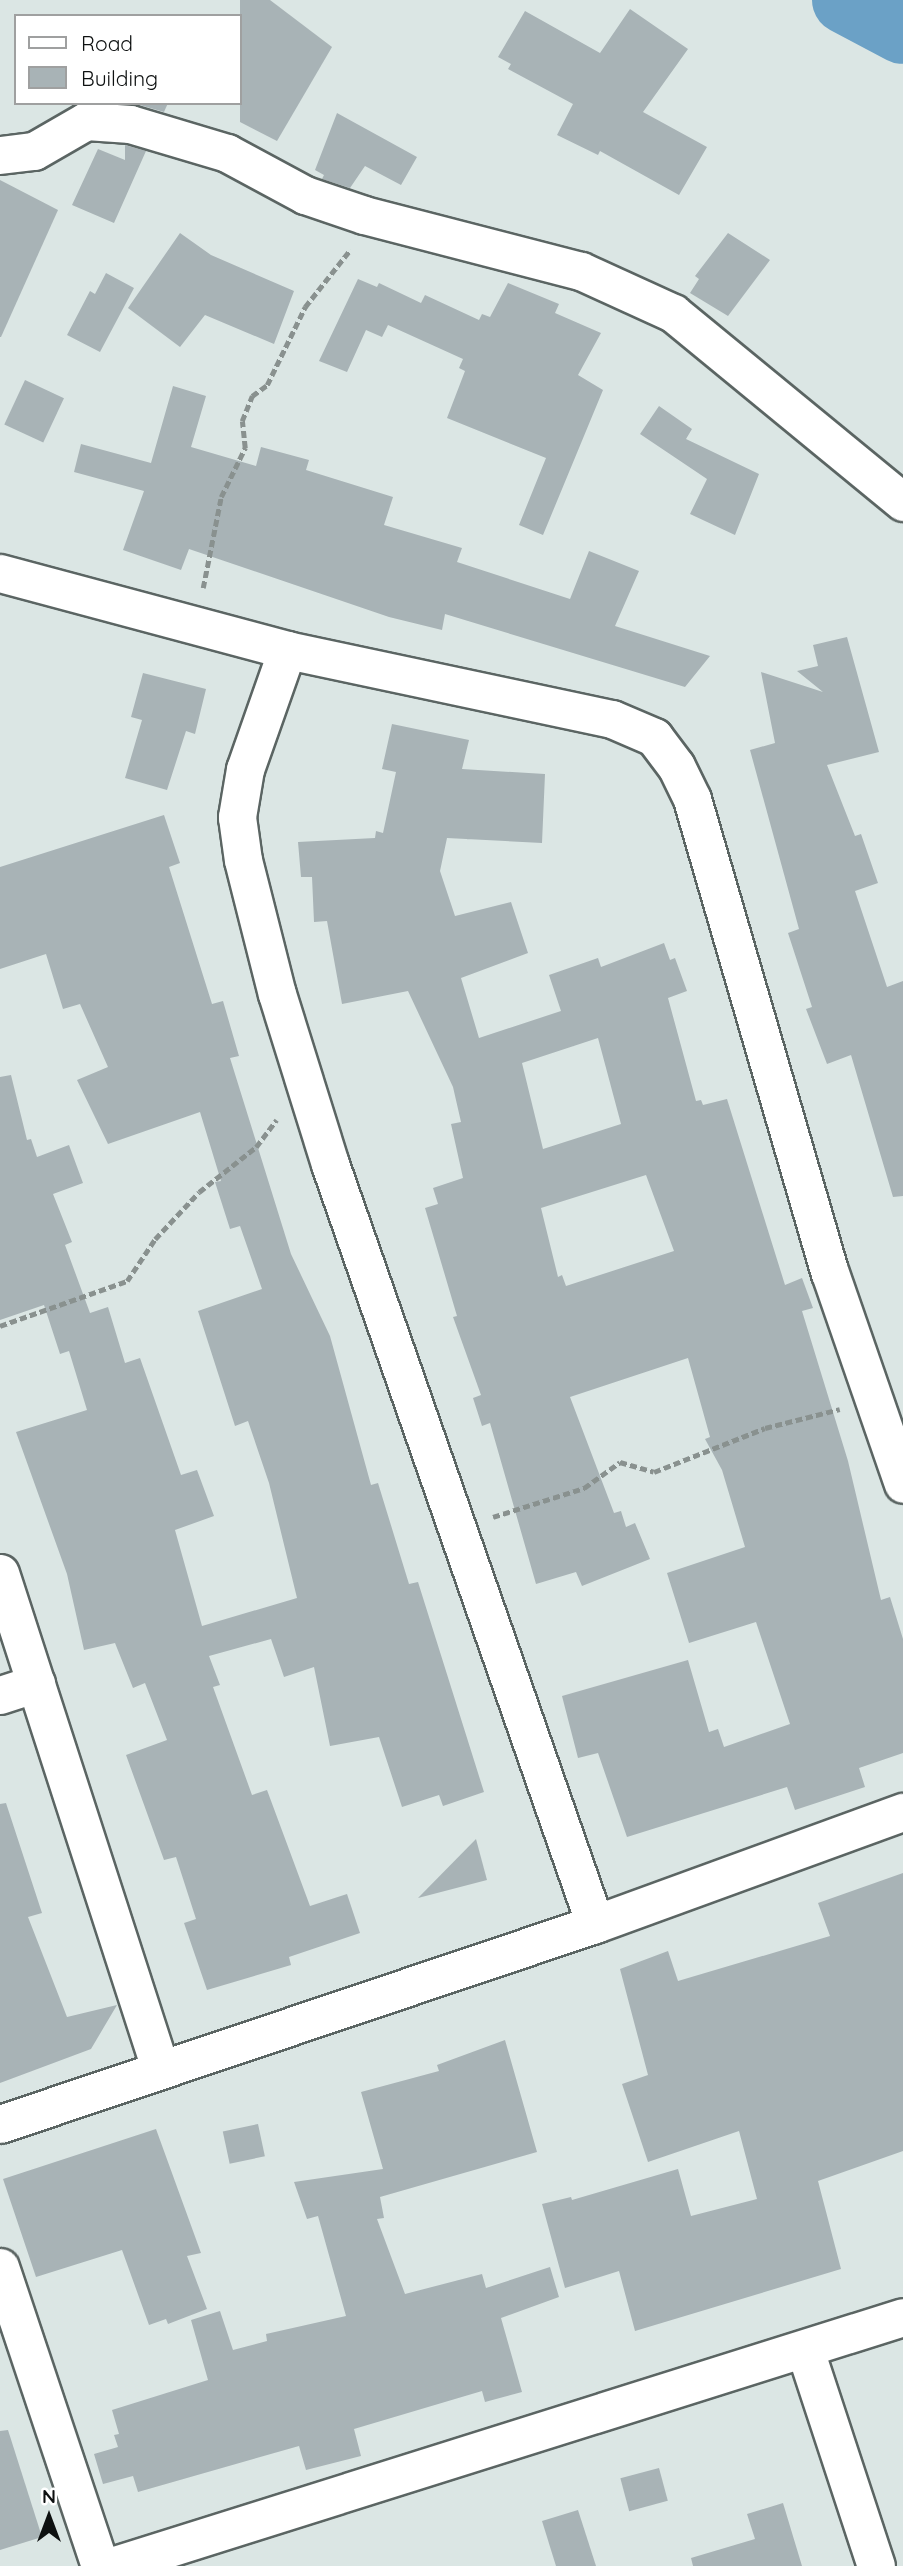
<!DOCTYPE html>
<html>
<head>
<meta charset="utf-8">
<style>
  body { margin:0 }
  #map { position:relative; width:903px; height:2566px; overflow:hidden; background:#dbe6e4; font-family:Quicksand,sans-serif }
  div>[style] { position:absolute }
  .river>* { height:68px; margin:-34px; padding:0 34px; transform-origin:34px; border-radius:34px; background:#6ba1c6 }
  .building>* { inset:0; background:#a8b3b6; transform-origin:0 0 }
  .path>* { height:4.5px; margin-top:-2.25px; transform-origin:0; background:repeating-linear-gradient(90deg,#89918f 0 7px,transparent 0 10.5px) }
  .roads { filter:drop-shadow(2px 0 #5b6563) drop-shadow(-2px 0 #5b6563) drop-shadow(0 2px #5b6563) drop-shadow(0 -2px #5b6563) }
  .minor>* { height:37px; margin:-18.5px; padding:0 18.5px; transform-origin:18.5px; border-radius:18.5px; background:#fff }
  span { translate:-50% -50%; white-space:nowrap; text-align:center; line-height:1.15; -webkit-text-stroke:5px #fff; paint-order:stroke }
  .legend { position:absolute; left:14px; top:14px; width:228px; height:91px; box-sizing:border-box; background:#fff; border:2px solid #9fa0a0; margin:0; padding:9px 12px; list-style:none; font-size:21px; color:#0e1111 }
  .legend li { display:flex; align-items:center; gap:14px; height:35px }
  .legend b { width:35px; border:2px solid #9fa0a0 }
  .north { position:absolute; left:14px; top:2482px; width:70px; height:70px; -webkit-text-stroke:5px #fff; paint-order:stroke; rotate:0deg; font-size:19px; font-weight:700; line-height:28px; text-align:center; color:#0e1111 }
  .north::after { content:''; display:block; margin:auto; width:24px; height:32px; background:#0e1111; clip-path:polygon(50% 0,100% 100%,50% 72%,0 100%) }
</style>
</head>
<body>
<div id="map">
  <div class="river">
    <div style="left:846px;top:0;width:64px;rotate:27.8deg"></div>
  </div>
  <div class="building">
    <div style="clip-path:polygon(240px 0,270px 0,332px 47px,277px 141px,240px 122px)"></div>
    <div style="clip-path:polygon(630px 9px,688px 49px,643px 112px,707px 147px,679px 195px,600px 151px,598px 155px,557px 135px,573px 104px,508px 69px,511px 64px,498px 57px,525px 11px,600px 53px)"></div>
    <div style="clip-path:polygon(133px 103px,168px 103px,164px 112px)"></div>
    <div style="clip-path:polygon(337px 113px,417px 157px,401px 185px,365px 166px,350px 188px,322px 179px,324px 175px,315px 170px)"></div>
    <div style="clip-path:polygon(125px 145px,146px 151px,114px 223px,72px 205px,98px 149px,125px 160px)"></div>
    <div style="clip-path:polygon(0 180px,58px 210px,1px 337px,0 337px)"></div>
    <div style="clip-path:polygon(180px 233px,211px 255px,294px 291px,274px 344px,205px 315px,180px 347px,128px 308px)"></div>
    <div style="clip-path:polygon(728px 233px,770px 260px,728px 316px,690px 293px,699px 279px,695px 276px)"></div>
    <div style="clip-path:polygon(106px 273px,134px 288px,100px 352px,67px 335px,90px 291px,95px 294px)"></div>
    <div style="clip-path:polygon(358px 279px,377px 287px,379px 283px,421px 303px,425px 295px,479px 320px,482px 314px,490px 317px,508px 283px,559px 304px,555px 313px,601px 333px,578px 375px,603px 390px,543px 535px,519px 525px,546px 458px,447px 418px,465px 371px,459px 368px,463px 359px,388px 325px,382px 337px,366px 330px,347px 372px,319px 361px)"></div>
    <div style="left:25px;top:380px;width:43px;height:49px;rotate:25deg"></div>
    <div style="clip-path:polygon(173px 386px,206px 396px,191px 447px,256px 466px,261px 447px,309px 460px,306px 470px,393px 497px,384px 525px,462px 548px,457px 562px,570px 599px,589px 551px,639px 571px,615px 626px,710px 656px,685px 687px,445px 614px,442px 630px,389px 617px,189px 549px,181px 570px,123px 550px,144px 491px,74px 472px,81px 444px,151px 463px)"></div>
    <div style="clip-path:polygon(659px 406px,692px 429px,686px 439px,759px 474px,735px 535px,690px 514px,707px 479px,640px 434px)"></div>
    <div style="clip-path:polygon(847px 637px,879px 752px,827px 765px,855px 836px,861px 834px,878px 883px,855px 891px,887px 987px,903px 981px,903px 1196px,893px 1197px,851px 1055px,827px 1064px,806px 1009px,812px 1007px,788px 933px,799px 929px,750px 750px,775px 743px,761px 672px,823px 692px,797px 671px,818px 666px,813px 645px)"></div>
    <div style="clip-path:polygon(143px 673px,206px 689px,195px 734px,186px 731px,167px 790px,125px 778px,142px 720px,131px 717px)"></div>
    <div style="clip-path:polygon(evenodd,392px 724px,469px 740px,462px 769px,545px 774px,542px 843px,447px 838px,440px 871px,455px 916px,511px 902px,528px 953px,461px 978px,479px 1038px,561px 1011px,549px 975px,598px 958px,601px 967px,664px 943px,670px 960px,675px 958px,687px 991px,668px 998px,696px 1101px,701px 1100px,703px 1105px,727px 1099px,785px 1285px,802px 1278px,813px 1308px,802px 1311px,848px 1461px,881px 1600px,890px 1597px,903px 1639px,903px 1753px,859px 1768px,865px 1787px,795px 1810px,787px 1787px,627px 1837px,598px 1753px,578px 1758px,562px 1696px,688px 1660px,709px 1732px,718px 1729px,724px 1747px,790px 1724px,756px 1622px,689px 1643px,667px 1573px,745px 1547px,722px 1470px,705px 1439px,710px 1437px,688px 1358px,570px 1397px,614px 1513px,621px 1511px,626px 1527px,635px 1523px,650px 1559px,582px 1586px,576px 1572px,536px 1584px,490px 1423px,482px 1426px,473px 1398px,481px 1395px,453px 1317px,457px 1316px,425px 1208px,438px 1204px,433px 1188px,463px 1178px,451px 1124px,461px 1122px,453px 1087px,408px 991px,342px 1004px,327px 921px,314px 922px,312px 877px,301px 877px,298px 842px,375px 838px,376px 831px,383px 833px,396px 772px,382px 769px,392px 724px,598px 1038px,621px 1124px,543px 1149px,522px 1063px,598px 1038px,392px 724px,646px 1175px,674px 1251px,566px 1286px,562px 1275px,558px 1277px,541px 1208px,646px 1175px)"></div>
    <div style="clip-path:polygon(164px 815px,180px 863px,169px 867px,212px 1004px,223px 1001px,239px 1056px,230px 1058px,291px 1254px,330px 1336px,371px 1485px,378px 1483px,409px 1584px,418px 1582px,484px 1792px,443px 1806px,439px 1795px,402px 1807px,379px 1737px,330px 1746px,314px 1667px,284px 1677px,271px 1639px,209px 1656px,220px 1685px,213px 1687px,252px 1795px,267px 1790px,310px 1906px,347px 1894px,360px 1933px,289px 1957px,291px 1965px,207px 1990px,184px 1923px,196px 1919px,176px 1857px,164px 1860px,126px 1755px,167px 1740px,145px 1683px,133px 1688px,115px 1643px,84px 1650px,67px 1574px,16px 1432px,87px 1410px,69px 1351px,60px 1354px,44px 1305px,0 1320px,0 1077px,11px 1075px,27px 1140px,31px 1139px,37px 1157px,69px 1145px,83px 1183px,53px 1194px,72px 1242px,65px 1245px,90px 1313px,108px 1307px,125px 1363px,140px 1358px,181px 1475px,197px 1470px,214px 1516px,175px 1530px,202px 1626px,297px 1598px,269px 1483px,248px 1421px,235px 1426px,198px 1311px,262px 1289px,240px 1226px,230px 1229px,215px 1182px,221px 1181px,200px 1112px,108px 1144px,77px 1080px,108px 1067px,80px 1004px,63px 1009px,46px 954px,0 969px,0 867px)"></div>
    <div style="clip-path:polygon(6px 1803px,42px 1913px,28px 1917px,67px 2017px,117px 2005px,91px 2049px,0 2083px,0 1804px)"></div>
    <div style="clip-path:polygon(476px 1839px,487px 1880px,418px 1898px)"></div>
    <div style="clip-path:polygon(903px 1873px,903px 2151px,818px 2181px,841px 2269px,635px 2331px,619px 2271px,565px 2288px,542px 2204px,571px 2197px,572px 2200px,678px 2169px,691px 2216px,757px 2199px,739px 2131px,648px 2162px,622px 2084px,648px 2075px,620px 1969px,668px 1951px,678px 1981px,830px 1936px,818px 1903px)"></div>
    <div style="clip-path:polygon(505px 2040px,537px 2152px,380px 2197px,384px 2218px,377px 2219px,405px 2294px,482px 2274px,486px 2288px,550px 2267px,559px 2297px,501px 2318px,522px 2392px,485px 2402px,482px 2391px,354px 2429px,361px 2456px,306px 2470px,299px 2446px,138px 2492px,133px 2476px,103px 2484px,94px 2454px,118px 2447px,114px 2435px,119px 2434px,112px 2410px,208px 2380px,191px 2320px,220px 2311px,233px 2350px,267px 2341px,266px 2334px,346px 2316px,318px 2216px,307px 2219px,294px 2182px,383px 2169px,361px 2092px,439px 2071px,437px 2065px)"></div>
    <div style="left:258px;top:2124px;width:33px;height:36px;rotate:78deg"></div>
    <div style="clip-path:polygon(156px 2129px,201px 2253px,187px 2256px,207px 2309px,168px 2324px,166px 2319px,149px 2325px,122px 2250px,36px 2277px,3px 2179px)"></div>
    <div style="clip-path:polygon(8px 2430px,42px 2537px,0 2550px,0 2431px)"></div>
    <div style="left:659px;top:2468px;width:34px;height:40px;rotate:75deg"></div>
    <div style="clip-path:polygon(783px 2503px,802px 2566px,693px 2566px,691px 2558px,755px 2539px,747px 2514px)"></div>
    <div style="clip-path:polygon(578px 2510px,596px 2566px,556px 2566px,542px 2521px)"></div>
  </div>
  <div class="path">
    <div style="left:203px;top:588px;width:93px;rotate:-78.8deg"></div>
    <div style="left:221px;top:497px;width:55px;rotate:-63.9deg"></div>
    <div style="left:245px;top:448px;width:27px;rotate:-96deg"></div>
    <div style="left:242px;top:421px;width:27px;rotate:-68deg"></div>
    <div style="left:252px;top:396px;width:19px;rotate:-36deg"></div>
    <div style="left:267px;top:385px;width:87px;rotate:-64deg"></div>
    <div style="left:305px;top:307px;width:73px;rotate:-51.7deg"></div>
    <div style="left:0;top:1326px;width:135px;rotate:-19.5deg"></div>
    <div style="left:127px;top:1281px;width:50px;rotate:-56.3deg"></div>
    <div style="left:155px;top:1239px;width:64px;rotate:-46.9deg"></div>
    <div style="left:199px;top:1192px;width:73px;rotate:-38.3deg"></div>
    <div style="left:256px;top:1147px;width:34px;rotate:-53deg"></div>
    <div style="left:493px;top:1517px;width:96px;rotate:-17.7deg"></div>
    <div style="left:584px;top:1488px;width:44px;rotate:-35.8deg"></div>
    <div style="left:620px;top:1462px;width:35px;rotate:16deg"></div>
    <div style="left:654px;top:1472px;width:119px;rotate:-21.6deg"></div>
    <div style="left:765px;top:1428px;width:77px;rotate:-14.2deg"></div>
  </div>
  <div class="roads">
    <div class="minor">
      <div style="left:0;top:155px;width:34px;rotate:-7deg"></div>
      <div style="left:34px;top:151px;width:60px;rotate:-30deg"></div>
      <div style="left:86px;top:121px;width:44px;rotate:3.9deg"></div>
      <div style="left:130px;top:124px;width:101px;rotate:16.6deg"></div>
      <div style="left:227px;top:153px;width:89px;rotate:28.3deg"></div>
      <div style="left:305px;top:195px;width:62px;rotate:18.7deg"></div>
      <div style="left:364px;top:215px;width:224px;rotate:14.5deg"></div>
      <div style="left:581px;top:271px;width:101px;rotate:24.5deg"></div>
      <div style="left:673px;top:313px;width:298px;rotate:39.4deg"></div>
      <div style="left:0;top:573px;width:297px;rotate:15deg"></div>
      <div style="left:287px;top:650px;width:332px;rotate:12deg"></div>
      <div style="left:612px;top:719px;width:46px;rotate:23.2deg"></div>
      <div style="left:654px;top:737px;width:36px;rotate:53deg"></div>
      <div style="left:676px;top:766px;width:37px;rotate:64deg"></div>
      <div style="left:692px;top:799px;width:494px;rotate:73.8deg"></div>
      <div style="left:830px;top:1273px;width:223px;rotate:70.9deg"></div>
      <div style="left:287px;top:650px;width:126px;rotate:109.4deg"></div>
      <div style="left:245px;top:769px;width:49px;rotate:99.5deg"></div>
      <div style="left:237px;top:817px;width:43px;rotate:82.1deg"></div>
      <div style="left:243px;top:860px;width:138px;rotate:75.8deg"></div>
      <div style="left:277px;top:994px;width:178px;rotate:72.7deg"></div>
      <div style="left:330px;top:1164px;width:805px;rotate:70.78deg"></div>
      <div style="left:0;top:1573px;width:520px;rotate:72.09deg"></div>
      <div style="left:0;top:1695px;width:38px;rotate:-18deg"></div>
      <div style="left:0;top:2124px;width:628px;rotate:-18.58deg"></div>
      <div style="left:595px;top:1924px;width:328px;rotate:-20deg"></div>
      <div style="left:0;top:2267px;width:315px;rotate:71.5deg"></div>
      <div style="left:805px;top:2350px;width:227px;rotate:71.8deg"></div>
      <div style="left:112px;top:2566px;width:829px;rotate:-17.47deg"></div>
    </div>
  </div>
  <ul class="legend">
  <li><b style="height:9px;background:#fff"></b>Road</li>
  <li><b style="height:19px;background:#a8b3b6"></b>Building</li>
  </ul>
  <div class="north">N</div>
</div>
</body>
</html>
